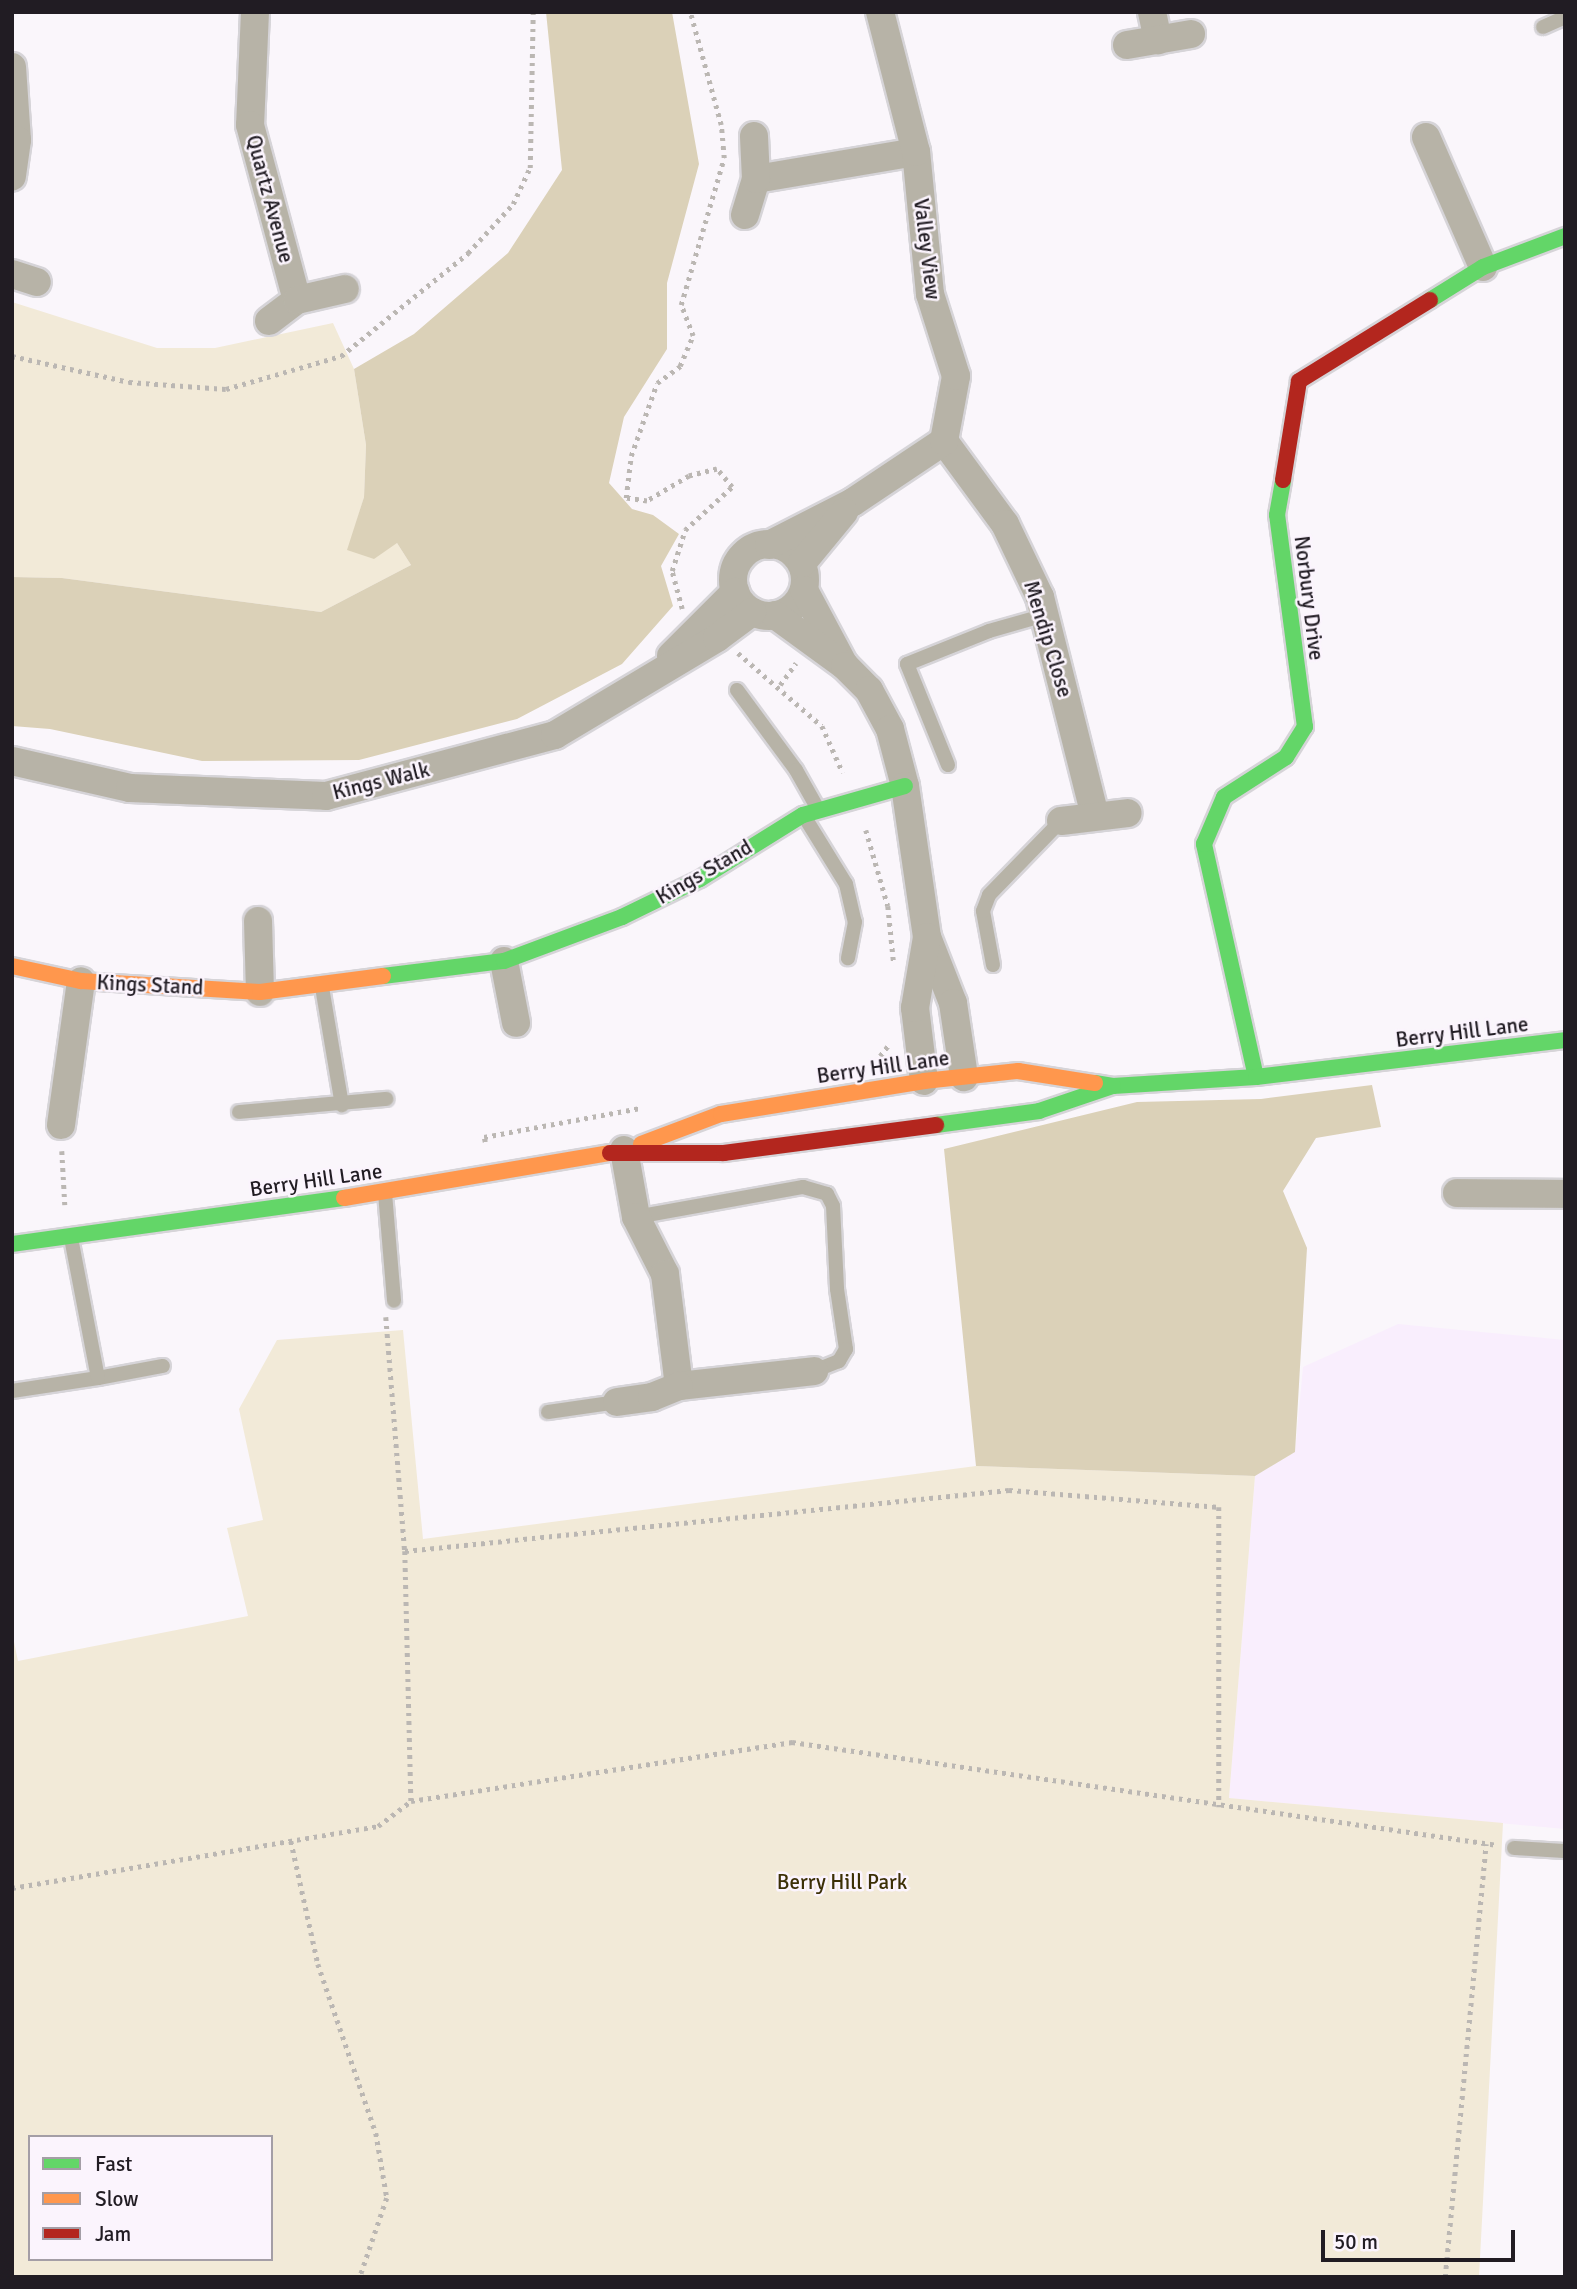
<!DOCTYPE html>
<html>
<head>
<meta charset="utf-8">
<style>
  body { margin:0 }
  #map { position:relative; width:1577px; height:2289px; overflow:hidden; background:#faf6fb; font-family:Signika,sans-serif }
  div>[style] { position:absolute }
  .built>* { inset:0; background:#f9eefd }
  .green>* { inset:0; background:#f2ead8 }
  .forest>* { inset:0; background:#dbd1b8 }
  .path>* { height:4.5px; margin-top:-2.25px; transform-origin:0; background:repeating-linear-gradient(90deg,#bbb7b3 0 3.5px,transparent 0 8.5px) }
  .roads { filter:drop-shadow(2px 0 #d6d4d8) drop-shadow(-2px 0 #d6d4d8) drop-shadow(0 2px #d6d4d8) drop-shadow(0 -2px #d6d4d8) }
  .lane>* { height:14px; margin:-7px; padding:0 7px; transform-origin:7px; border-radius:7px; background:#b7b3a7 }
  .street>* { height:28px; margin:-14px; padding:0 14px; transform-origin:14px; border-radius:14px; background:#b7b3a7 }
  .street>.ring { margin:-14px; padding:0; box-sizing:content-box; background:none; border:28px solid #b7b3a7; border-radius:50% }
  .fast>* { height:16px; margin:-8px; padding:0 8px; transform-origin:8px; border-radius:8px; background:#63d668 }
  .slow>* { height:16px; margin:-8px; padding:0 8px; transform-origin:8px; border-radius:8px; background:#ff974d }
  .jam>* { height:16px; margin:-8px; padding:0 8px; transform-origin:8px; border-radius:8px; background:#b3261e }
  span { translate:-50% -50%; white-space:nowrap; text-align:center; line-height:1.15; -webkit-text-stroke:5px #fbf4fd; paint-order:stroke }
  .street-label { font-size:21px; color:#211c23 }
  .park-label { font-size:21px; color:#3c3006 }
  .frame { position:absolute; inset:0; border:14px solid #211c23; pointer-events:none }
  .legend { position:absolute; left:28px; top:2135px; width:245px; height:126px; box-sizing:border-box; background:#fbf4fd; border:2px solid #a49ea6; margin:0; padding:9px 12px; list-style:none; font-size:21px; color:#211c23 }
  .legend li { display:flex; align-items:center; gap:14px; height:35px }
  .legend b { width:35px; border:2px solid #a49ea6 }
  .scale { position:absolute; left:1321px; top:2230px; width:194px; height:32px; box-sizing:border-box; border:4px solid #211c23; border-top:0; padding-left:9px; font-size:21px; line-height:24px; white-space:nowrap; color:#211c23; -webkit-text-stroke:5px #fbf4fd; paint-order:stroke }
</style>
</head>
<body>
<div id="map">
  <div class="built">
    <div style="clip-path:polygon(1398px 1324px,1565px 1340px,1565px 1829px,1229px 1798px,1255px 1476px,1295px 1452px,1303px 1367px)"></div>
  </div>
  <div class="green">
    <div style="clip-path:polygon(12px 302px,157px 348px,215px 348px,333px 323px,354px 369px,366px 445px,364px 497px,348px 550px,397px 543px,411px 565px,321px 612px,62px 578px,12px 577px)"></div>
    <div style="clip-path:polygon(evenodd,403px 1330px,423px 1539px,976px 1466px,1255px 1476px,1229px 1798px,1503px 1823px,1479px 2277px,12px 2277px,12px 1632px,18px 1661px,248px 1616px,227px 1528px,263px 1520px,239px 1409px,277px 1340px,403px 1330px,30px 2137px,271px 2137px,271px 2259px,30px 2259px,30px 2137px)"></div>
  </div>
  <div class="forest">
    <div style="clip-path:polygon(546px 12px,672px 12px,699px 164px,667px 283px,667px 349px,624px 417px,609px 483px,632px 509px,653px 515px,679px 534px,661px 566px,673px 606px,622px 664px,517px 719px,359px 760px,202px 761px,50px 729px,12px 726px,12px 577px,62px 578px,321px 612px,411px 565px,397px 543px,374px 559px,347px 550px,364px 497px,366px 445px,354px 369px,414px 334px,508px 253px,562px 170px)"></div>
    <div style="clip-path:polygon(1372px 1085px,1381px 1127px,1316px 1138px,1283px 1191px,1307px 1248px,1295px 1452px,1255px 1476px,976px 1466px,944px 1149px,1137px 1102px,1261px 1099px)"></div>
  </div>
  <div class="path">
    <div style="left:12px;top:356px;width:120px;rotate:12.5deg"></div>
    <div style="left:129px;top:382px;width:97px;rotate:4.1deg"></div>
    <div style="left:226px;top:389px;width:120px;rotate:-16deg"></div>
    <div style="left:341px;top:356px;width:164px;rotate:-39deg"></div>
    <div style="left:468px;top:253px;width:67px;rotate:-47.4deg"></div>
    <div style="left:513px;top:204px;width:40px;rotate:-65deg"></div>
    <div style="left:530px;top:168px;width:156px;rotate:-88.9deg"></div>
    <div style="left:682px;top:609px;width:39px;rotate:-105deg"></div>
    <div style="left:672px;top:571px;width:43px;rotate:-72.4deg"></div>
    <div style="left:685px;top:530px;width:64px;rotate:-42.5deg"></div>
    <div style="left:732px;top:487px;width:23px;rotate:-130deg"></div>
    <div style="left:717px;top:469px;width:29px;rotate:166deg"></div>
    <div style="left:689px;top:476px;width:49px;rotate:149.2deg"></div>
    <div style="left:647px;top:501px;width:21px;rotate:-172deg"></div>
    <div style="left:626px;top:498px;width:42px;rotate:-83.2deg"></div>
    <div style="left:631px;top:456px;width:77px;rotate:-70.4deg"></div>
    <div style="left:657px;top:383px;width:29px;rotate:-36deg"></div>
    <div style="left:680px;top:366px;width:33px;rotate:-67deg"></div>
    <div style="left:693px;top:336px;width:33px;rotate:-111deg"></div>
    <div style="left:681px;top:305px;width:153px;rotate:-73.7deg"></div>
    <div style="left:724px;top:158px;width:33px;rotate:-95deg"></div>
    <div style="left:721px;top:125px;width:117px;rotate:-105.3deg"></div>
    <div style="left:738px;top:653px;width:111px;rotate:41deg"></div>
    <div style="left:822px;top:726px;width:51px;rotate:65.9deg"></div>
    <div style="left:780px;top:685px;width:27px;rotate:-54deg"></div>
    <div style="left:866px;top:830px;width:79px;rotate:73.9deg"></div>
    <div style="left:888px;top:906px;width:59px;rotate:84.2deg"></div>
    <div style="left:880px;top:1056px;width:16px;rotate:-52deg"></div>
    <div style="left:485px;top:1142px;width:5px;rotate:-101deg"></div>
    <div style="left:484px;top:1137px;width:159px;rotate:-10.5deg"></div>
    <div style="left:62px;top:1151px;width:54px;rotate:86.8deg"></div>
    <div style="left:386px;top:1317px;width:235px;rotate:85.4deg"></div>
    <div style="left:405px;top:1551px;width:250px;rotate:88.6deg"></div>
    <div style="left:405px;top:1551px;width:607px;rotate:-5.77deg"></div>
    <div style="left:1009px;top:1490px;width:211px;rotate:4.6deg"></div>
    <div style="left:1219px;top:1507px;width:300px;rotate:90deg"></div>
    <div style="left:291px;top:1841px;width:126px;rotate:77.6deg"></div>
    <div style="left:318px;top:1964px;width:179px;rotate:71.1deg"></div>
    <div style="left:376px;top:2133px;width:66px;rotate:80.4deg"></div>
    <div style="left:387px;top:2198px;width:83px;rotate:108.9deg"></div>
    <div style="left:12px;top:1888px;width:371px;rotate:-9.6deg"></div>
    <div style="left:378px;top:1826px;width:41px;rotate:-37.1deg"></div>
    <div style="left:411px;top:1801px;width:386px;rotate:-8.8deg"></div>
    <div style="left:792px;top:1742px;width:713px;rotate:8.3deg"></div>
    <div style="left:1445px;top:2277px;width:435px;rotate:-84.6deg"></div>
  </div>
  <div class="roads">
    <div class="lane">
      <div style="left:1543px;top:27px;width:24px;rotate:-24deg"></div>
      <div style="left:737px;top:690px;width:99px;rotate:53.6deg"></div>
      <div style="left:796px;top:770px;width:45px;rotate:60.6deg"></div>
      <div style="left:948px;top:765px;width:109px;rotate:-112.1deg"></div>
      <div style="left:907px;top:664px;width:88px;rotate:-21.9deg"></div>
      <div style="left:989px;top:631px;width:58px;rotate:-15.9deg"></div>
      <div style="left:804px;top:816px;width:80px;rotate:58.3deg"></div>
      <div style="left:846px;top:884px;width:39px;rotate:77deg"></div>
      <div style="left:855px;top:922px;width:37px;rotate:101deg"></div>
      <div style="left:993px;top:965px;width:55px;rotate:-100.5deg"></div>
      <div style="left:983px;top:911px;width:17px;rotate:-69deg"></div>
      <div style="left:989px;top:895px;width:103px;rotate:-45.8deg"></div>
      <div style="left:322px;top:987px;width:120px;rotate:80.4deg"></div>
      <div style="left:239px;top:1112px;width:148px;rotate:-5.1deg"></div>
      <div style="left:385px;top:1193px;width:108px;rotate:85.2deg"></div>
      <div style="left:636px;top:1217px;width:170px;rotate:-10.2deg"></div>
      <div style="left:803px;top:1187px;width:25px;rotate:16deg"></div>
      <div style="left:827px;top:1194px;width:13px;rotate:63deg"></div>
      <div style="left:833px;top:1206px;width:83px;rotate:87.2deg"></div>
      <div style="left:837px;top:1289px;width:61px;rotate:81.5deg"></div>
      <div style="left:846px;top:1349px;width:14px;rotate:120deg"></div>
      <div style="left:839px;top:1361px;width:27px;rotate:158deg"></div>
      <div style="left:98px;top:1378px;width:66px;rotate:-10.5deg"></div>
      <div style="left:12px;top:1391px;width:87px;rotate:-8.6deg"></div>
      <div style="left:98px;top:1378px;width:143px;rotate:-100.9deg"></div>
      <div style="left:548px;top:1412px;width:70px;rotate:-8.2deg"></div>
      <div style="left:1514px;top:1848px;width:51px;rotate:3.4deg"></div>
    </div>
    <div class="street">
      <div style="left:255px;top:12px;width:113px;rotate:92.5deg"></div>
      <div style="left:250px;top:125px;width:181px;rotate:75deg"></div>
      <div style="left:1152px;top:12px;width:29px;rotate:78deg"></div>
      <div style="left:1127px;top:45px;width:65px;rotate:-9.8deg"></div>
      <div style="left:12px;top:67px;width:73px;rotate:86.1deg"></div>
      <div style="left:17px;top:140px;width:37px;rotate:98deg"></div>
      <div style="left:1426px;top:137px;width:142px;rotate:66.3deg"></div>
      <div style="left:756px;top:179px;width:162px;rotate:-9.6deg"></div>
      <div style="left:745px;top:215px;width:38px;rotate:-73deg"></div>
      <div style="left:756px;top:179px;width:43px;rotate:-92.7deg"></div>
      <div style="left:12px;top:274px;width:26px;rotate:18deg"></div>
      <div style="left:269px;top:321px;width:35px;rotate:-37deg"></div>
      <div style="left:297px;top:300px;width:49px;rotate:-12.9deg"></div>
      <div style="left:944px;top:441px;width:103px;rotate:53.7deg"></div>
      <div style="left:1005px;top:524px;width:81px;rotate:64.4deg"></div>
      <div style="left:1040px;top:597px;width:226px;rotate:75.9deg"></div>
      <div class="ring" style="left:733px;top:544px;width:44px;height:44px"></div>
      <div style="left:769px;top:545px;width:94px;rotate:-27.1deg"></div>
      <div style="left:853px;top:502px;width:110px;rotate:-33.8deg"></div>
      <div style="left:944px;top:441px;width:66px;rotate:-79.5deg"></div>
      <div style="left:956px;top:376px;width:86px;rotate:-107.6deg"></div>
      <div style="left:930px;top:294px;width:143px;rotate:-95.6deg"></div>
      <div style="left:916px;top:152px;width:145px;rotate:-104.4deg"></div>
      <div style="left:802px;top:563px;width:66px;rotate:-50.5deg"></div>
      <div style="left:804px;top:590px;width:85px;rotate:61.9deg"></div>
      <div style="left:775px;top:615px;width:87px;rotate:36.1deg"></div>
      <div style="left:845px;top:666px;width:34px;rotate:45deg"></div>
      <div style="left:869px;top:690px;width:44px;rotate:61.7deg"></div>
      <div style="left:890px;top:729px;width:59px;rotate:75.3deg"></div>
      <div style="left:905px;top:786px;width:153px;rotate:81.7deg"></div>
      <div style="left:927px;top:937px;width:71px;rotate:68.5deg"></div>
      <div style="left:953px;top:1003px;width:75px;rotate:81.5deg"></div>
      <div style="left:671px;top:656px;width:91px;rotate:-45deg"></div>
      <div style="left:12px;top:761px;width:121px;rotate:12.9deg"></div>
      <div style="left:130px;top:788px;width:196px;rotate:2.3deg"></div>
      <div style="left:326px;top:796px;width:237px;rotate:-14.9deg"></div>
      <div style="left:555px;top:735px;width:189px;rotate:-30.9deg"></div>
      <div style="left:717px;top:638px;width:44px;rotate:-36.6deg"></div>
      <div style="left:1061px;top:821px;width:67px;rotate:-6.8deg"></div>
      <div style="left:258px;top:921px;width:71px;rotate:88.4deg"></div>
      <div style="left:504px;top:961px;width:63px;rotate:79deg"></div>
      <div style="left:924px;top:1081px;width:74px;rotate:-97deg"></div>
      <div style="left:915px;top:1008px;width:72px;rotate:-80.4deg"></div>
      <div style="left:61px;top:1125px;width:145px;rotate:-82.1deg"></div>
      <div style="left:624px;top:1150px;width:68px;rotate:79.8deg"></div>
      <div style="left:636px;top:1217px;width:64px;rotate:63deg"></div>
      <div style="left:665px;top:1274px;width:113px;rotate:82.9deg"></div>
      <div style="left:679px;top:1386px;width:136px;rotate:-6.3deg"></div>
      <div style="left:1457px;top:1193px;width:108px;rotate:0.5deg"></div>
      <div style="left:617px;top:1402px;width:35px;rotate:-8deg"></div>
      <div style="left:652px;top:1397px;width:29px;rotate:-22deg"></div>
    </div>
    <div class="fast">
      <div style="left:1430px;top:300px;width:62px;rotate:-31.9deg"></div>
      <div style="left:1483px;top:267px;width:88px;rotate:-20.7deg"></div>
      <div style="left:383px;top:976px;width:122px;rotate:-7.1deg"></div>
      <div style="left:504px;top:961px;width:126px;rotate:-20.4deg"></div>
      <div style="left:622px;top:917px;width:87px;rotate:-26deg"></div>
      <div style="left:700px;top:879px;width:121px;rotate:-31.9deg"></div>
      <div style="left:803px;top:815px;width:106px;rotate:-15.9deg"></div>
      <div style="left:1256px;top:1077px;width:239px;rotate:-102.6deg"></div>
      <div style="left:1204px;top:844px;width:51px;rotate:-66.9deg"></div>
      <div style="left:1224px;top:797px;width:74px;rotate:-32.8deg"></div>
      <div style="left:1286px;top:757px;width:36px;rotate:-58deg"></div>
      <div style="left:1305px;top:727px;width:214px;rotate:-97.5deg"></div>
      <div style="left:1277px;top:515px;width:36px;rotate:-80deg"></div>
      <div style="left:1095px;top:1083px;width:18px;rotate:9deg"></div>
      <div style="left:1113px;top:1086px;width:143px;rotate:-3.6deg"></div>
      <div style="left:1256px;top:1077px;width:311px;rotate:-6.8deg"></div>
      <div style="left:936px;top:1125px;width:104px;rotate:-7.7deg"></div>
      <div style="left:1039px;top:1111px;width:78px;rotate:-18.7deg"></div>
      <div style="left:12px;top:1244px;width:335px;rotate:-7.9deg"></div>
    </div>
    <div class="slow">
      <div style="left:12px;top:966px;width:71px;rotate:12.3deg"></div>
      <div style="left:81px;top:981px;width:179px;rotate:3.5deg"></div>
      <div style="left:260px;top:992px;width:124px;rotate:-7.4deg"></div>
      <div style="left:641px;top:1144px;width:85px;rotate:-20.6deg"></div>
      <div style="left:721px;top:1114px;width:206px;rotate:-9.2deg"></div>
      <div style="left:924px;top:1081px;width:95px;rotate:-6.1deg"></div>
      <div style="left:1018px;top:1071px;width:78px;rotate:8.9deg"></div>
      <div style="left:344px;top:1198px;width:270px;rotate:-9.6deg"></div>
    </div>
    <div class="jam">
      <div style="left:1283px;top:480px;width:100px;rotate:-80.8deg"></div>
      <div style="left:1299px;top:381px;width:154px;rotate:-31.7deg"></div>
      <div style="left:610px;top:1153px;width:114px"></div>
      <div style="left:724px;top:1153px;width:214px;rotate:-7.5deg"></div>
    </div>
  </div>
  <div class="street-label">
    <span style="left:270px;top:199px;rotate:75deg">Quartz Avenue</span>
    <span style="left:927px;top:249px;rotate:83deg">Valley View</span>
    <span style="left:1309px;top:598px;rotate:83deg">Norbury Drive</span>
    <span style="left:1048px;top:639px;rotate:73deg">Mendip Close</span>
    <span style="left:381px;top:781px;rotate:-14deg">Kings Walk</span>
    <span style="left:704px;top:872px;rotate:-30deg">Kings Stand</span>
    <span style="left:150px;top:985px;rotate:3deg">Kings Stand</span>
    <span style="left:1462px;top:1032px;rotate:-7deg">Berry Hill Lane</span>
    <span style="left:883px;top:1067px;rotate:-8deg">Berry Hill Lane</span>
    <span style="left:316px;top:1180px;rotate:-8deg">Berry Hill Lane</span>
  </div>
  <div class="park-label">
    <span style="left:842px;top:1882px">Berry Hill Park</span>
  </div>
  <div class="frame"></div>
  <ul class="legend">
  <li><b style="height:9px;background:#63d668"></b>Fast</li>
  <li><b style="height:9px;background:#ff974d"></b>Slow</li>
  <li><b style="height:9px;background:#b3261e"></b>Jam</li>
  </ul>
  <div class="scale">50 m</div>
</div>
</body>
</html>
